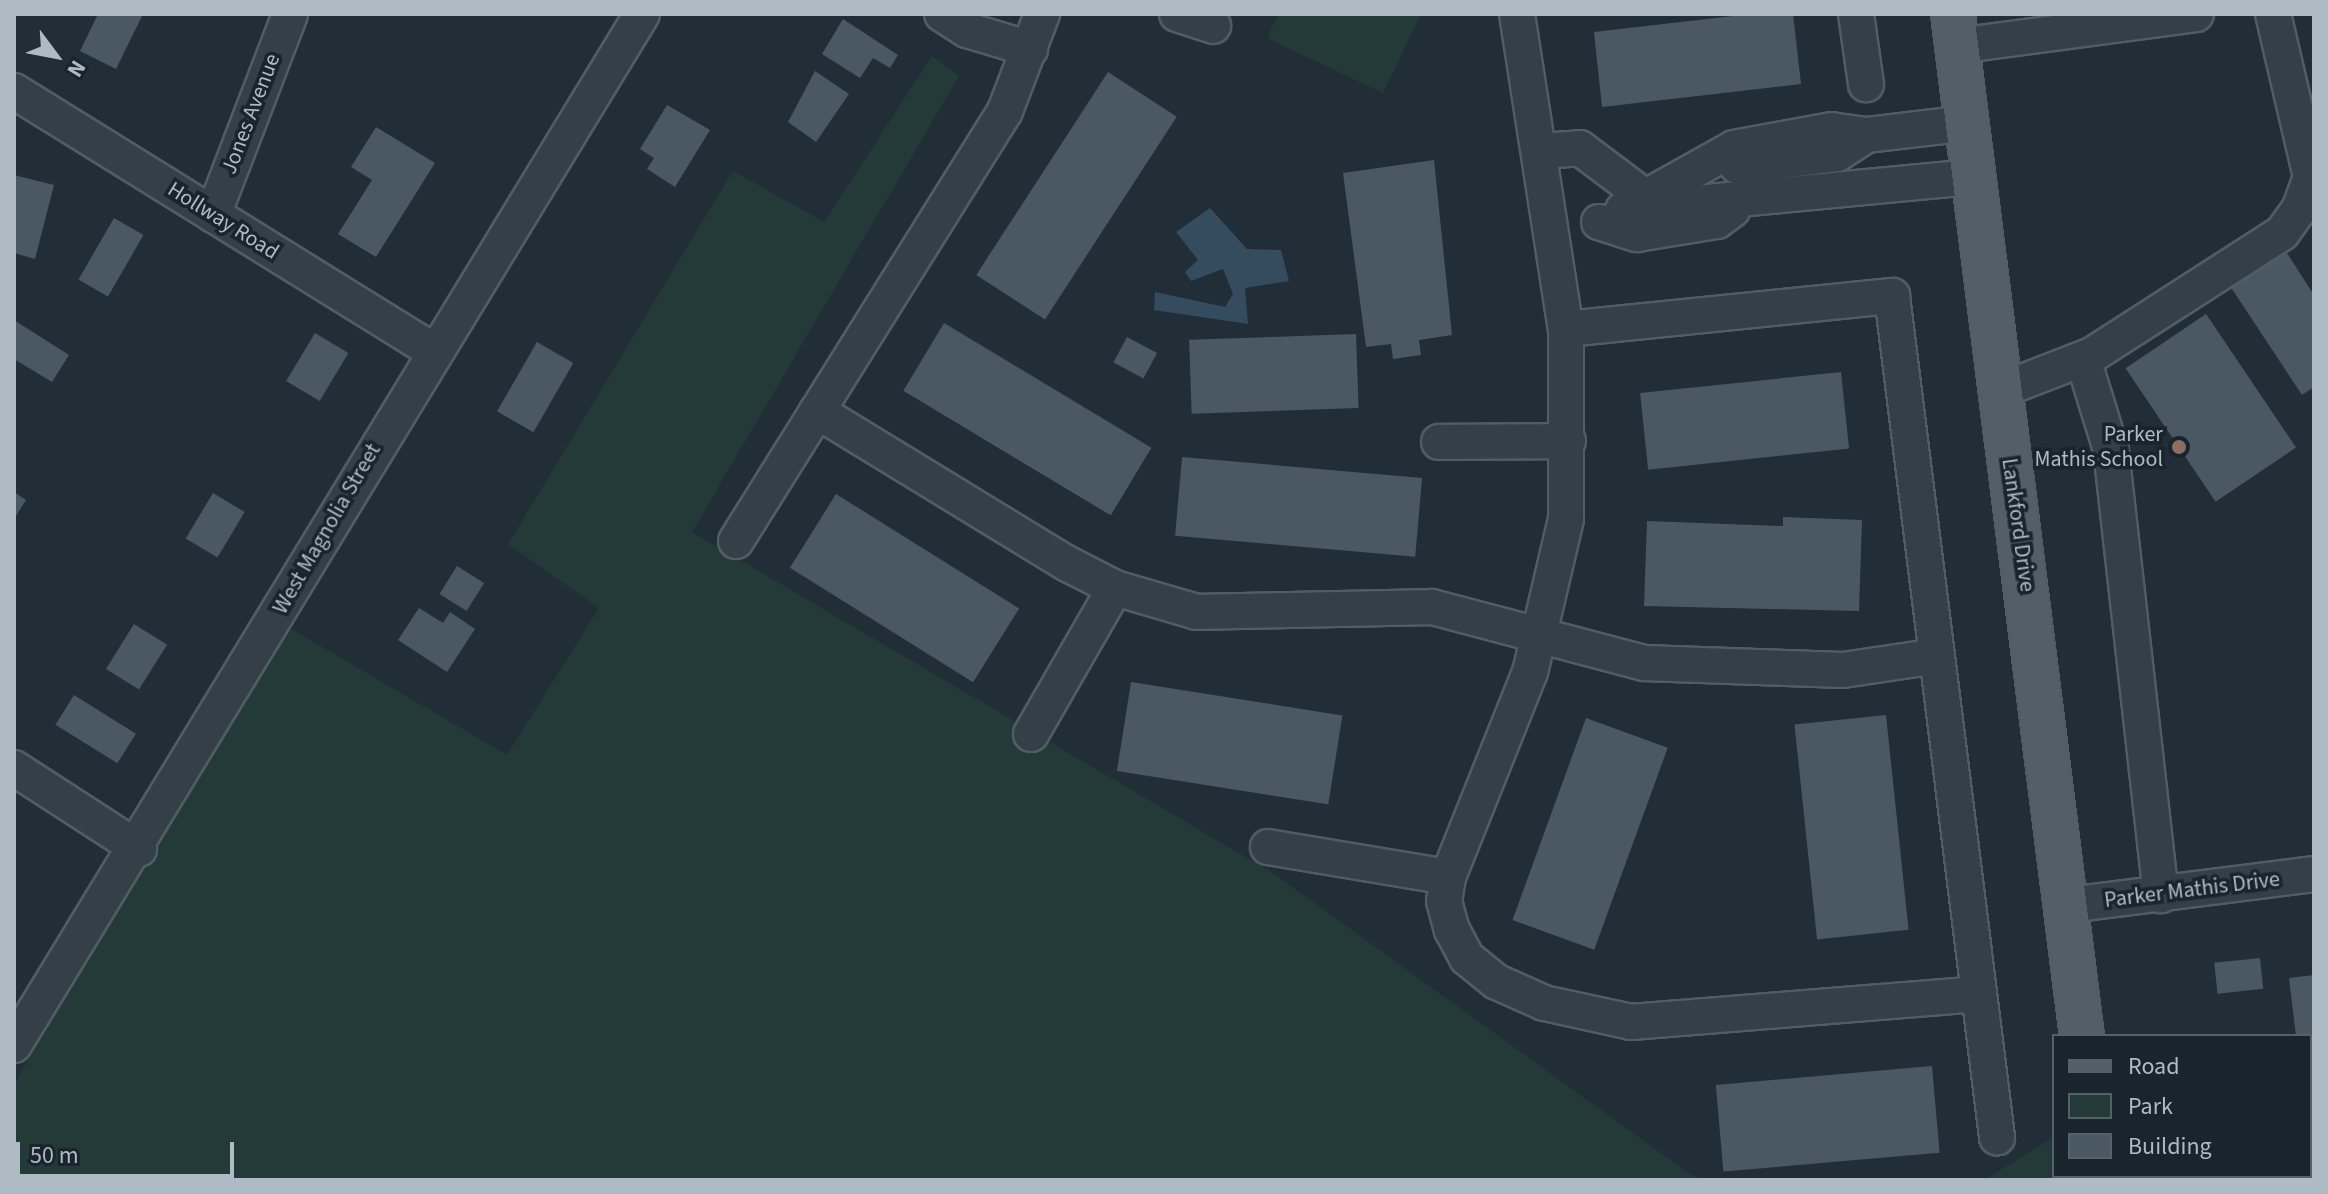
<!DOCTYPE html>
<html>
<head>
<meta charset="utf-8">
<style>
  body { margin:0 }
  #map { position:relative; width:2328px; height:1194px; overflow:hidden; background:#212e37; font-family:"Source Sans 3",sans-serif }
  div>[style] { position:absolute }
  .green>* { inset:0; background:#233a38 }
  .water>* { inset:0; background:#354c5e }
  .building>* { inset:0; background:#495863; transform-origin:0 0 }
  .roads { filter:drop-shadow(2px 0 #515d65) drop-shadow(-2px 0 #515d65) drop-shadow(0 2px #515d65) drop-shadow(0 -2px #515d65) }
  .minor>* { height:34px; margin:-17px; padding:0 17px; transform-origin:17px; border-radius:17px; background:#343f47 }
  .major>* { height:42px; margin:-21px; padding:0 21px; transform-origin:21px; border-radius:21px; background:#525f68 }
  .dots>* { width:22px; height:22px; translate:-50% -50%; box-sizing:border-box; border:4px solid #19242c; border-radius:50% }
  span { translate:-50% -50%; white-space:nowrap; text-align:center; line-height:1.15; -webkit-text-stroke:7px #19242c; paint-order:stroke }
  .street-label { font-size:22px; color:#aebac4 }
  .poi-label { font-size:22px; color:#aebac4 }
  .right { translate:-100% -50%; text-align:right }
  .frame { position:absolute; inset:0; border:16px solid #aebac4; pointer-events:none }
  .legend { position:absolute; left:2052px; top:1034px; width:260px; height:144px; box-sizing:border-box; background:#19242c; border:2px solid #556069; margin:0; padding:10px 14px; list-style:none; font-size:24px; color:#aebac4 }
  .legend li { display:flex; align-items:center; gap:16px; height:40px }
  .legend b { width:40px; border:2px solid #556069 }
  .north { position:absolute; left:16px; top:16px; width:80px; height:80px; -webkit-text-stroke:6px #19242c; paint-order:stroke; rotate:122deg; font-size:22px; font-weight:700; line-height:32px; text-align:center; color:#aebac4 }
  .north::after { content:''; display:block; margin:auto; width:28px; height:36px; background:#aebac4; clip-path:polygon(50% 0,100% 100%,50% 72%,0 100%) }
  .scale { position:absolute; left:16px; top:1142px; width:218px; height:36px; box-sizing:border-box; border:4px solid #aebac4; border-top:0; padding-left:10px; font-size:24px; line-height:28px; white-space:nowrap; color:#aebac4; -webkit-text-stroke:6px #19242c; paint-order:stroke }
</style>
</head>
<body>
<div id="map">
  <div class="green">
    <div style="clip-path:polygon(1278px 14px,1421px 14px,1383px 93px,1267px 38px)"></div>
    <div style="clip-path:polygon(932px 56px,959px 76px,692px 532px,1273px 873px,1691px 1175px,1709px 1180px,14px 1180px,14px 1084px,288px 627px,507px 755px,599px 608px,508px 544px,733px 171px,824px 222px)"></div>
    <div style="clip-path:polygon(2054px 1137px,2054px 1176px,2065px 1180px,1984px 1180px)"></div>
  </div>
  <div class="water">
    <div style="clip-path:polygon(1210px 208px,1247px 249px,1281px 250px,1289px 281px,1245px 288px,1248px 324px,1154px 310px,1155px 292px,1225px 307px,1233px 294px,1223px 269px,1191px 281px,1185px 272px,1198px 260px,1176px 232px)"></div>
  </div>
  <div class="building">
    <div style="clip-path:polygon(98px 14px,143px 14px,116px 69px,80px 51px)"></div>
    <div style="clip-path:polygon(1750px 14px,1793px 14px,1801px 84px,1602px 107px,1594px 32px)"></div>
    <div style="clip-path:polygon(843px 19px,898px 55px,890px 68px,873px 58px,860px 78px,822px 54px)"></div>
    <div style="clip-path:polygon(815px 71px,849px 94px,816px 142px,788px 122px)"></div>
    <div style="left:1108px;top:72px;width:82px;height:242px;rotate:33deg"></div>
    <div style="clip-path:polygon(667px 105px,710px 130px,675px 187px,647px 169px,654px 158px,640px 149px)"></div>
    <div style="clip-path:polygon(376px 127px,435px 163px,376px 257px,338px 234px,372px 180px,351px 167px)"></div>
    <div style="clip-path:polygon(1434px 160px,1452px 335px,1419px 340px,1421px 355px,1393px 359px,1391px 344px,1366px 347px,1343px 173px)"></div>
    <div style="clip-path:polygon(14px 175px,54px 185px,35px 259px,14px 253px)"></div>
    <div style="left:114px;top:218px;width:34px;height:71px;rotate:30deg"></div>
    <div style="clip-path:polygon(2285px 250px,2314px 295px,2314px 387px,2302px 395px,2230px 286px)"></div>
    <div style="left:2206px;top:314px;width:161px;height:97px;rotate:56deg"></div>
    <div style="clip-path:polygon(14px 320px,69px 355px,52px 382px,14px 359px)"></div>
    <div style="left:944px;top:323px;width:242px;height:79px;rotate:31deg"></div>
    <div style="left:315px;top:333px;width:39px;height:56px;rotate:31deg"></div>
    <div style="left:1356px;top:334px;width:74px;height:167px;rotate:88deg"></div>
    <div style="left:1127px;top:337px;width:34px;height:29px;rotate:28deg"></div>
    <div style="left:537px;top:342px;width:42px;height:80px;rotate:30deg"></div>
    <div style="left:1841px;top:372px;width:77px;height:202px;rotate:84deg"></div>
    <div style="left:1182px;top:457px;width:241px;height:79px;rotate:5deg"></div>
    <div style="clip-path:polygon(14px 492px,26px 500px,14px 519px)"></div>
    <div style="left:213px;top:493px;width:37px;height:53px;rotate:31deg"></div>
    <div style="left:836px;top:494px;width:216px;height:87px;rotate:32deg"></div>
    <div style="clip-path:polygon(1783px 517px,1862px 520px,1859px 611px,1644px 606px,1647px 521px,1783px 526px)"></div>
    <div style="left:457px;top:566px;width:32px;height:33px;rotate:32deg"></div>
    <div style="clip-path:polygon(419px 608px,443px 623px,450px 612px,475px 629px,447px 672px,398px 640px)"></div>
    <div style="left:134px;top:624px;width:39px;height:53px;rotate:32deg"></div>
    <div style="left:1131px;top:682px;width:214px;height:90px;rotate:9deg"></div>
    <div style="left:74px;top:695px;width:73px;height:35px;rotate:32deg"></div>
    <div style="left:1886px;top:715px;width:216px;height:92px;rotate:84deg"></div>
    <div style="left:1586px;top:718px;width:87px;height:215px;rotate:20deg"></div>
    <div style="left:2260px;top:958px;width:31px;height:46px;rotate:84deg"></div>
    <div style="clip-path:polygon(2314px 975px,2314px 1039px,2310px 1039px,2296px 1036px,2289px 978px)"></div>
    <div style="left:1932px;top:1066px;width:87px;height:217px;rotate:85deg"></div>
  </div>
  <div class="roads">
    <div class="minor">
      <div style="left:942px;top:14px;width:30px;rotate:33deg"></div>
      <div style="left:967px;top:30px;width:66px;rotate:16.8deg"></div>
      <div style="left:1177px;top:14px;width:38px;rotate:18deg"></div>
      <div style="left:1517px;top:14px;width:319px;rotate:81.2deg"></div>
      <div style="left:1566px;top:329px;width:190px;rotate:90deg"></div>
      <div style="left:1566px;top:519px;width:157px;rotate:103.2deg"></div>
      <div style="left:1530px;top:672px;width:221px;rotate:111.8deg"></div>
      <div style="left:1448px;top:877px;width:24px;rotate:99deg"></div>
      <div style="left:1444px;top:901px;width:30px;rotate:75deg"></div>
      <div style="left:1452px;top:930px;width:32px;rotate:62deg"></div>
      <div style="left:1467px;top:958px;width:38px;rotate:39deg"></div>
      <div style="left:1497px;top:982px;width:51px;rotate:24.1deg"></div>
      <div style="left:1544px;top:1003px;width:89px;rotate:12.3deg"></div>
      <div style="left:1631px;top:1022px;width:348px;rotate:-4.6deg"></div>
      <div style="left:1856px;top:14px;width:71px;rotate:81.9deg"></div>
      <div style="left:1957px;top:46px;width:241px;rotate:-7.6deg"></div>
      <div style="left:14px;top:91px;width:492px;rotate:31.8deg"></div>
      <div style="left:1968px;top:123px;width:103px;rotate:173.3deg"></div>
      <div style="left:1866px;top:135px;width:34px;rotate:-172deg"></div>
      <div style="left:1832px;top:130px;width:100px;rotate:169.6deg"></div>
      <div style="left:1734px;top:148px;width:127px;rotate:150.8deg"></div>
      <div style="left:1623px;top:210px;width:354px;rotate:-5.4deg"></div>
      <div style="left:1541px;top:151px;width:39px;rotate:-4deg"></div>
      <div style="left:1580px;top:148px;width:81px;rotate:37deg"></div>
      <div style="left:1737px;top:166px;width:101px;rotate:-6.8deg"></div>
      <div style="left:1837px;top:154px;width:35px;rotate:-33deg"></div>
      <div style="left:213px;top:215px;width:215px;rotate:-69deg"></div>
      <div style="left:1599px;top:222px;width:40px;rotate:18deg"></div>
      <div style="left:1637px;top:234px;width:81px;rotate:-9.2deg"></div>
      <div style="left:1717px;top:221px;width:19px;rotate:-36deg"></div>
      <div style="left:1566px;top:329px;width:328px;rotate:-5.8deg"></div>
      <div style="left:1892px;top:296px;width:848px;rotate:82.88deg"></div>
      <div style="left:2083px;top:359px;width:95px;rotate:72.9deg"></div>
      <div style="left:2111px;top:450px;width:448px;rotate:83.6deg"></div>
      <div style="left:1999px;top:391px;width:100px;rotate:-21.2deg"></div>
      <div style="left:2092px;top:355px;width:226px;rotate:-32.7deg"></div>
      <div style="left:2282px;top:233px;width:29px;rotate:-54deg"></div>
      <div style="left:2299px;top:210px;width:35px;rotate:-70deg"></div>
      <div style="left:2311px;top:177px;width:167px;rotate:-103.1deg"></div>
      <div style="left:817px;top:411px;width:294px;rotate:31.4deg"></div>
      <div style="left:1068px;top:564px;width:53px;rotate:27.1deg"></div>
      <div style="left:1115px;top:588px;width:85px;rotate:16.3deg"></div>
      <div style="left:1197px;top:612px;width:235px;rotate:-1.2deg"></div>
      <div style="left:1432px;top:607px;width:219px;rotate:14.8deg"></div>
      <div style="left:1644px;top:663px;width:199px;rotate:2deg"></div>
      <div style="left:1843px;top:670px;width:95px;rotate:-8.5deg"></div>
      <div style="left:1439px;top:442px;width:129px;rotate:-0.4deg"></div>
      <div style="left:736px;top:541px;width:507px;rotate:-57.97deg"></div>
      <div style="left:1005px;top:111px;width:104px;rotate:-69.1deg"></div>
      <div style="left:1031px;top:734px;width:168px;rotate:-60.1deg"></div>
      <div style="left:14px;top:768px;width:149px;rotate:32.9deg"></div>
      <div style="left:1268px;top:847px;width:182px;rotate:9.5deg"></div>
      <div style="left:2069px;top:905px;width:247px;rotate:-7.2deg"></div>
      <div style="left:14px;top:1045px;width:1207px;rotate:-58.65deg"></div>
    </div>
    <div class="major">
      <div style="left:1953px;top:14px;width:1030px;rotate:82.81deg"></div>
      <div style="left:2095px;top:1176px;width:4px;rotate:90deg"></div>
    </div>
  </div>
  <div class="dots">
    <div style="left:2179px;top:447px;background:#8d6e63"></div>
  </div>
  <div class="street-label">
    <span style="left:251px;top:114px;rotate:-69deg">Jones Avenue</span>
    <span style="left:223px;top:221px;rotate:32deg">Hollway Road</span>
    <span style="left:2018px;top:525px;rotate:82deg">Lankford Drive</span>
    <span style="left:327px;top:529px;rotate:-60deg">West Magnolia Street</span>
    <span style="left:2192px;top:890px;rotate:-7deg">Parker Mathis Drive</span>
  </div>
  <div class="poi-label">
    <span class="right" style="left:2163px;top:447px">Parker<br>Mathis School</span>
  </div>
  <div class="frame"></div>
  <ul class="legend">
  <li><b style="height:10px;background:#525f68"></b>Road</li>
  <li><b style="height:22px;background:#233a38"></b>Park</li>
  <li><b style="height:22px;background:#495863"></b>Building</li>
  </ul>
  <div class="north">N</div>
  <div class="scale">50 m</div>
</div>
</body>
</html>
